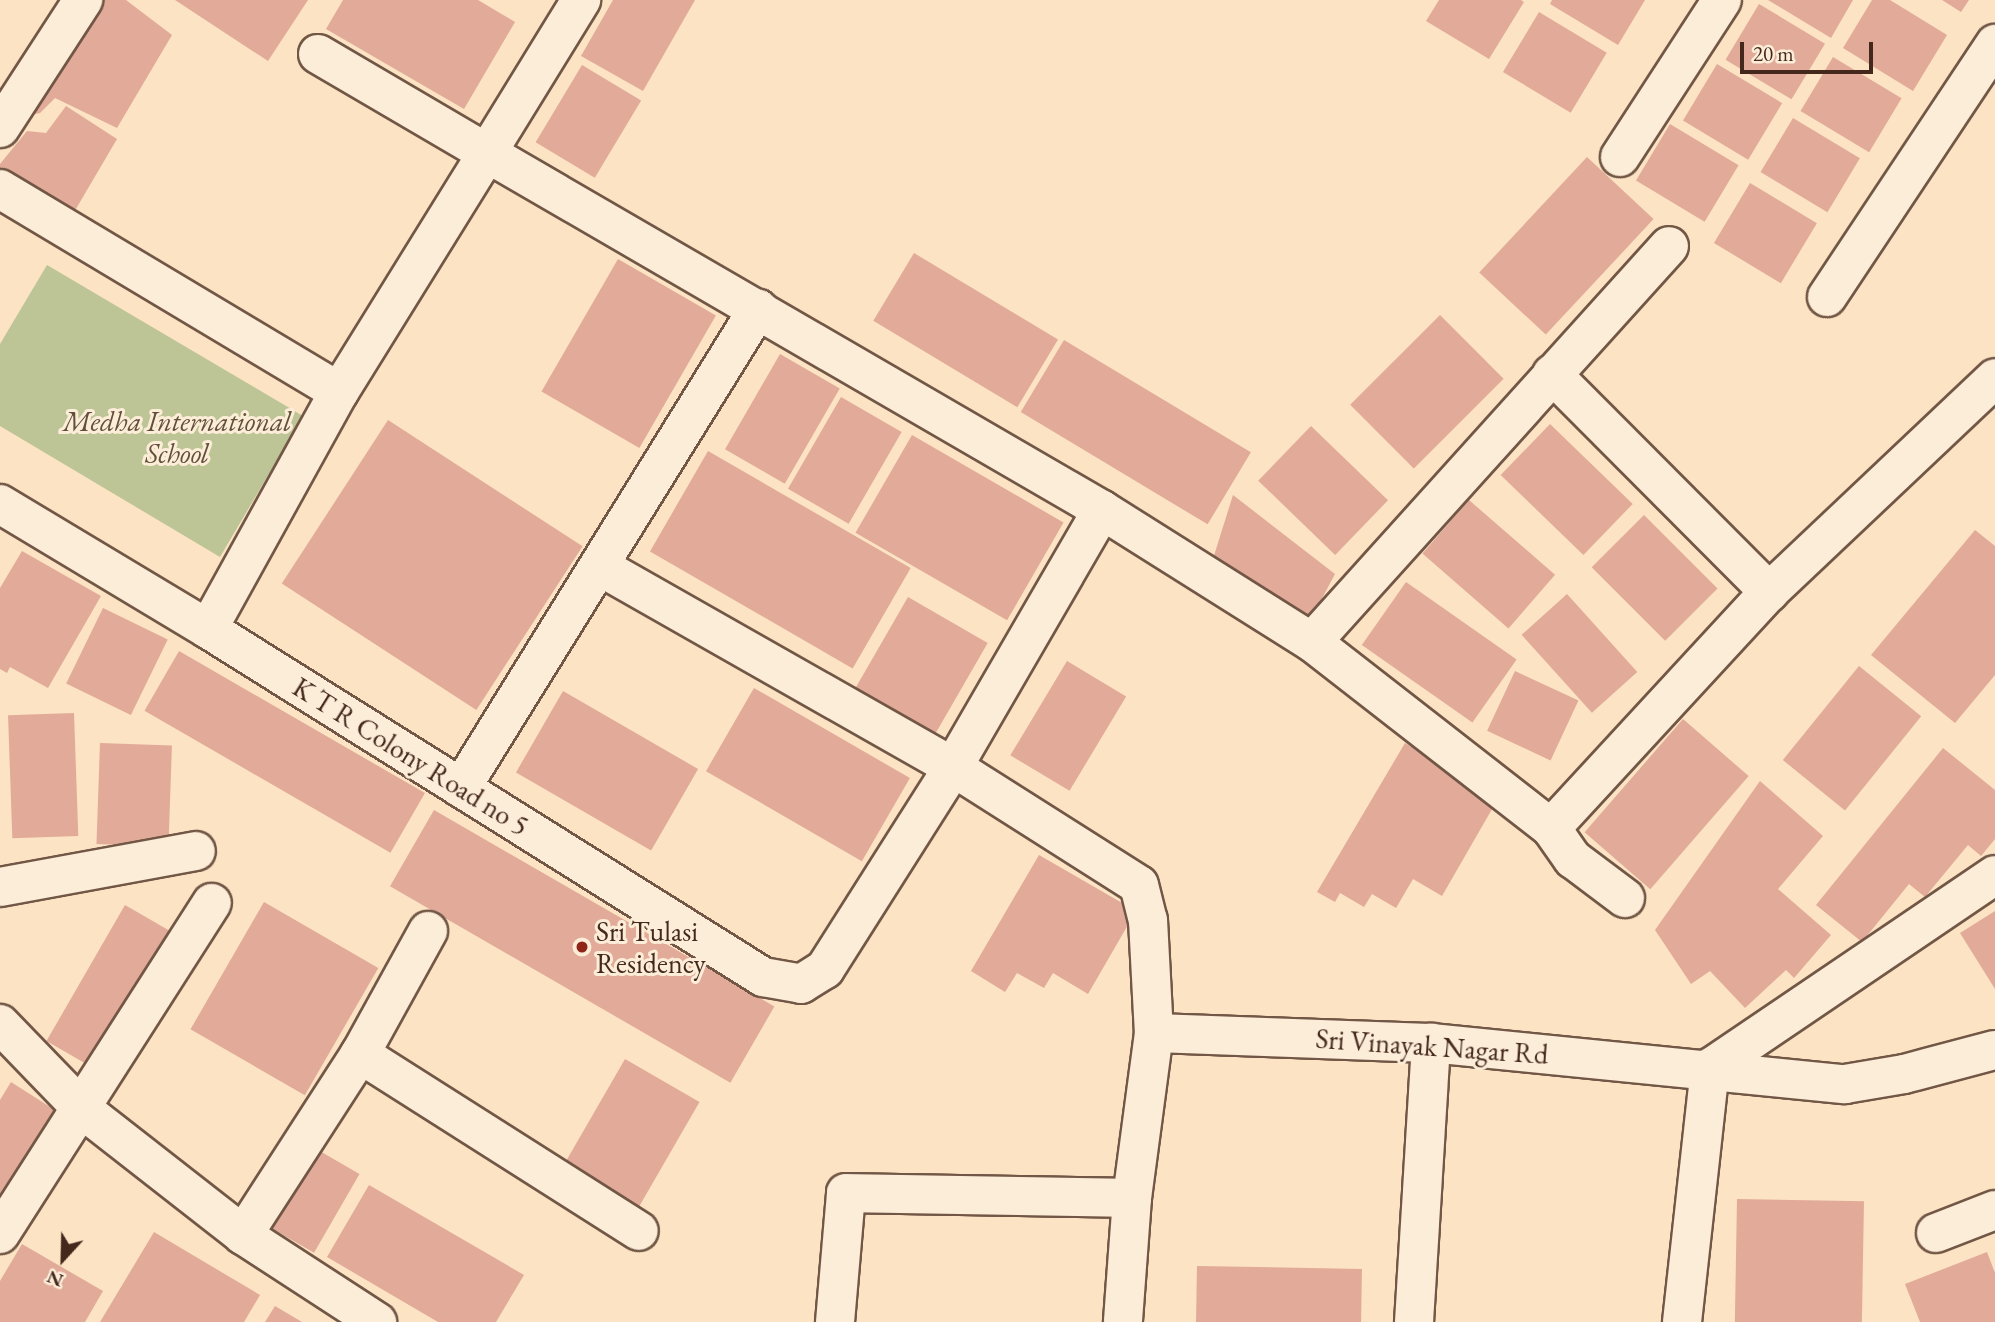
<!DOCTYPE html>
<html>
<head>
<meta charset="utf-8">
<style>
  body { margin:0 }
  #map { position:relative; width:1995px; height:1322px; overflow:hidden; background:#fbe3c3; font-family:"EB Garamond",serif }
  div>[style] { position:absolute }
  .green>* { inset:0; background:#bdc495 }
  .building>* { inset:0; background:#e2aa98; transform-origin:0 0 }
  .roads { filter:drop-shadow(2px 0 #725746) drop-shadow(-2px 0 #725746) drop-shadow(0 2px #725746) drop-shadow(0 -2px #725746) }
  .minor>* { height:38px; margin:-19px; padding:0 19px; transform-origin:19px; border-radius:19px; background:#fcedd8 }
  .dots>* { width:19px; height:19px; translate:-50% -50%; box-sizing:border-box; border:4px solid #fcedd8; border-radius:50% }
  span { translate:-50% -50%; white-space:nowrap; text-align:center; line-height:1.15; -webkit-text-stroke:6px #fcedd8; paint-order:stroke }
  .park-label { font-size:28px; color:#624f3a; font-style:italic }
  .street-label { font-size:28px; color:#44281c }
  .poi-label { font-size:28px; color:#44281c }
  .left { translate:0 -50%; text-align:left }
  .north { position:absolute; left:28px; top:1224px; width:70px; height:70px; -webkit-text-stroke:5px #fcedd8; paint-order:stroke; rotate:202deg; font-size:19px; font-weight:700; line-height:28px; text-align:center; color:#44281c }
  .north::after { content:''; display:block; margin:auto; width:24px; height:32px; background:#44281c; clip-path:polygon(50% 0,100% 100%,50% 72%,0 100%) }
  .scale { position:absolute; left:1740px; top:42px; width:133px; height:32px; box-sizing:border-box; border:4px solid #44281c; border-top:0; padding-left:9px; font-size:21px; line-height:24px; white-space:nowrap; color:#44281c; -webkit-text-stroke:5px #fcedd8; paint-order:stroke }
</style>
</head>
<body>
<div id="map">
  <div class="green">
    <div style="clip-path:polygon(47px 265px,303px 416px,220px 557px,0 426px,0 344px)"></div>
  </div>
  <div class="building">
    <div style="clip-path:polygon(95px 0,126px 0,172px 35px,117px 128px,55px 98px,40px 113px,26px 116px)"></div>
    <div style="clip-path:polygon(175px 0,308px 0,268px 61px)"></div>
    <div style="clip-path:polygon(343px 0,478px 0,515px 22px,464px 109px,326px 29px)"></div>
    <div style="clip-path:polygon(613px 0,695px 0,643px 91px,581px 56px)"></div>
    <div style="clip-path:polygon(1439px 0,1521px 0,1524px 2px,1489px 59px,1426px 21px)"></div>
    <div style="clip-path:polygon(1552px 0,1645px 0,1618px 45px,1550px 4px)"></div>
    <div style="clip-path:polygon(1768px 0,1853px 0,1831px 38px)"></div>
    <div style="clip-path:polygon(1872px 0,1890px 0,1947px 35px,1913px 91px,1843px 48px)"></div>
    <div style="clip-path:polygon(1942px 0,1969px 0,1961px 12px)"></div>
    <div style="left:1759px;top:4px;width:77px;height:65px;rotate:31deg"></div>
    <div style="left:1539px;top:12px;width:79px;height:70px;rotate:31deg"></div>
    <div style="left:1833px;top:57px;width:80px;height:63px;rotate:31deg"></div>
    <div style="left:1717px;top:64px;width:76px;height:66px;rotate:31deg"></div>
    <div style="left:582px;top:65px;width:69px;height:90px;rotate:31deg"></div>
    <div style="clip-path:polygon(66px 106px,117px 139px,70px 219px,0 176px,0 164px,27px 131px,46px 133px)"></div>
    <div style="left:1793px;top:118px;width:78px;height:63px;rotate:31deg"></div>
    <div style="left:1670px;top:124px;width:80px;height:66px;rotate:31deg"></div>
    <div style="left:1587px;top:157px;width:91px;height:158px;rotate:43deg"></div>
    <div style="left:1750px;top:183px;width:78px;height:70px;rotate:31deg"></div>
    <div style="left:914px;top:253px;width:168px;height:79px;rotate:31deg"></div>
    <div style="left:618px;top:259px;width:113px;height:153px;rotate:30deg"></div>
    <div style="left:1440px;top:315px;width:90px;height:127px;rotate:45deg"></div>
    <div style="left:1064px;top:340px;width:218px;height:84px;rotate:31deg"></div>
    <div style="left:780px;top:354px;width:69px;height:110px;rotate:30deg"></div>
    <div style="left:841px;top:397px;width:70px;height:106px;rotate:30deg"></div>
    <div style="left:388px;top:420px;width:232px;height:195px;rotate:33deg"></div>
    <div style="left:1550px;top:424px;width:115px;height:71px;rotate:44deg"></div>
    <div style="left:1311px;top:426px;width:107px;height:76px;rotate:44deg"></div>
    <div style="left:912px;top:435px;width:175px;height:113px;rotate:30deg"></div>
    <div style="left:708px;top:451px;width:234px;height:116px;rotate:30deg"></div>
    <div style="clip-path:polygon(1233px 495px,1335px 574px,1311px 619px,1212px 562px)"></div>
    <div style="left:1469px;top:500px;width:114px;height:71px;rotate:41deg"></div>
    <div style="left:1644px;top:515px;width:104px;height:74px;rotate:45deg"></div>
    <div style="clip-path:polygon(1975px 530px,1995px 546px,1995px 675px,1955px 723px,1871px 655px)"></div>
    <div style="clip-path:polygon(22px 551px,101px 596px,48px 688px,10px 667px,7px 673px,0 669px,0 588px)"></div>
    <div style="left:1406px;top:582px;width:135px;height:77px;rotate:35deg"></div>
    <div style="left:1567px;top:594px;width:105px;height:61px;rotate:48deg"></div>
    <div style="left:908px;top:597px;width:92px;height:105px;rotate:30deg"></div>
    <div style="left:103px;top:608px;width:72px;height:84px;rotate:26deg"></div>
    <div style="left:179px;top:651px;width:284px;height:69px;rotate:30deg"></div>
    <div style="left:1067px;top:661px;width:69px;height:110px;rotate:31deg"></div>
    <div style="left:1859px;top:666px;width:80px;height:121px;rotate:39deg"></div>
    <div style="left:1515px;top:671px;width:70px;height:66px;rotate:25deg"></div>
    <div style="left:754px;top:688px;width:180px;height:96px;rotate:30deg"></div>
    <div style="left:563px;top:691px;width:156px;height:94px;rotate:30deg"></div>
    <div style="left:74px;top:713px;width:123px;height:66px;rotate:88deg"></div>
    <div style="left:1683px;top:719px;width:87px;height:150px;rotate:41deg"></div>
    <div style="left:100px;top:743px;width:72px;height:101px;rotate:2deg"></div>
    <div style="clip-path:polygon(1405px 743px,1499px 797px,1442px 896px,1413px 879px,1396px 908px,1372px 894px,1364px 907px,1340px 893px,1335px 902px,1317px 892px)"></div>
    <div style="clip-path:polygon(1943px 748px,1995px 790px,1995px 839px,1981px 856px,1968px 845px,1925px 897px,1909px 884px,1862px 942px,1816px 905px)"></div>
    <div style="clip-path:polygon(1760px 781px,1823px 836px,1778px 889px,1831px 935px,1794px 978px,1786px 970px,1745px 1008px,1710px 971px,1691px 984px,1655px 930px)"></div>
    <div style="left:434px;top:810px;width:393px;height:88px;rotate:30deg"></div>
    <div style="clip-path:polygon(1039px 855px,1136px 911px,1088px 994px,1053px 973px,1044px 988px,1017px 973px,1005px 992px,971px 971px)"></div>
    <div style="left:264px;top:902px;width:132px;height:147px;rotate:30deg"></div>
    <div style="left:125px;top:905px;width:61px;height:157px;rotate:30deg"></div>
    <div style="clip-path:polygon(1995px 911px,1995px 989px,1960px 933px)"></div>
    <div style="left:625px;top:1059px;width:86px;height:136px;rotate:30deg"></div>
    <div style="clip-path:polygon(11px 1082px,61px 1114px,0 1212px,0 1100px)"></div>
    <div style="left:311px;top:1146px;width:56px;height:91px;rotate:30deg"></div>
    <div style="clip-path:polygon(369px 1185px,524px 1275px,496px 1322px,438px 1322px,327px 1257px)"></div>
    <div style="left:1737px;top:1199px;width:127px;height:123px;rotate:1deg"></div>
    <div style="clip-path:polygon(154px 1232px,260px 1295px,244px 1322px,100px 1322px)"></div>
    <div style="clip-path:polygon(22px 1244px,103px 1291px,85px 1322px,0 1322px,0 1281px)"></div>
    <div style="clip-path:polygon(1987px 1252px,1995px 1273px,1995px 1322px,1920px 1322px,1905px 1284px)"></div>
    <div style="left:1197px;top:1266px;width:165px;height:56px;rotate:1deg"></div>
    <div style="clip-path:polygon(275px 1306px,302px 1322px,265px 1322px)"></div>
  </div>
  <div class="roads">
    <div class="minor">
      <div style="left:318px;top:54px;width:196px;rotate:30.4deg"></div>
      <div style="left:487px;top:153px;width:180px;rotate:-58.4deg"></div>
      <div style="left:0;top:128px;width:153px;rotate:-57deg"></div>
      <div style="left:1620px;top:157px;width:187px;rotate:-57deg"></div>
      <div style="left:0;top:189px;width:395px;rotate:30.9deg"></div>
      <div style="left:1827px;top:297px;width:304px;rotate:-56.4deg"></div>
      <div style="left:1552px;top:374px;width:308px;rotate:45.1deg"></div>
      <div style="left:0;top:504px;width:243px;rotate:31deg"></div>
      <div style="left:208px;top:629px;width:655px;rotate:32.09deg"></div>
      <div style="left:763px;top:977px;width:39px;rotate:10deg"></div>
      <div style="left:801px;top:984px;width:28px;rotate:-32deg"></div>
      <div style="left:825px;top:969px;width:239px;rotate:-57.6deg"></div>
      <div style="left:953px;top:767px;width:407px;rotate:-150.4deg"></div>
      <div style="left:1102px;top:510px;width:297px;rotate:120.1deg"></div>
      <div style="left:953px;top:767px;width:220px;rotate:32.4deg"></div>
      <div style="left:1139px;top:885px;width:36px;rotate:76deg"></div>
      <div style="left:1148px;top:920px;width:113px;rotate:87deg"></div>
      <div style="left:1154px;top:1033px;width:166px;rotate:97.6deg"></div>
      <div style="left:208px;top:629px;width:271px;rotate:-61.1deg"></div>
      <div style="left:339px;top:392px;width:281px;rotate:-58.2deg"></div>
      <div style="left:487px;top:153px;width:711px;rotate:30.13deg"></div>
      <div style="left:1102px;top:510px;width:248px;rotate:32.2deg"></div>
      <div style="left:1312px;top:642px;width:303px;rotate:37.9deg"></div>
      <div style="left:1551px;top:828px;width:321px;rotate:-47.3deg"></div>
      <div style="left:1769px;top:592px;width:311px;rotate:-43.4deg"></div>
      <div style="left:1312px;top:642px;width:533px;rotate:-47.96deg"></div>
      <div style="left:461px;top:788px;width:564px;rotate:-58.2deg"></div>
      <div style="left:1551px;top:828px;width:38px;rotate:55deg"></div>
      <div style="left:1573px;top:859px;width:65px;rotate:36.9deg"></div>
      <div style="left:0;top:887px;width:199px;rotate:-10.4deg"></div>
      <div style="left:428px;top:931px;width:141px;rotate:118.9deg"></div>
      <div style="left:360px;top:1054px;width:330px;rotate:32.4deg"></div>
      <div style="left:0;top:1024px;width:118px;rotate:46deg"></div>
      <div style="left:82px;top:1109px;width:204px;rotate:38deg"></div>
      <div style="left:243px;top:1235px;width:160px;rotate:33deg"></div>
      <div style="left:1154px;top:1033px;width:277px;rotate:2.1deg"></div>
      <div style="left:1431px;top:1043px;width:416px;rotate:5.7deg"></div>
      <div style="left:1845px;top:1084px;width:60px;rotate:-9.6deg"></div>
      <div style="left:1904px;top:1074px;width:94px;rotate:-14.8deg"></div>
      <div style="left:1936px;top:1233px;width:63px;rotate:-21.3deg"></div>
      <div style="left:0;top:1234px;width:393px;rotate:-57.4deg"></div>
      <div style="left:243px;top:1235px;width:216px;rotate:-57.1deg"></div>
      <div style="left:835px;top:1322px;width:129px;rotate:-85.1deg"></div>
      <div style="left:846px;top:1193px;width:286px;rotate:1deg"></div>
      <div style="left:1132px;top:1198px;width:124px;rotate:94.2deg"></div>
      <div style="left:1414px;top:1322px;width:280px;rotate:-86.5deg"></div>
      <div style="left:1682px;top:1322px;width:256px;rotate:-83.7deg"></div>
      <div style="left:1710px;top:1068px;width:344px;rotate:-34.1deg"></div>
    </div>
  </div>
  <div class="dots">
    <div style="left:582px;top:947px;background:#8f2418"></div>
  </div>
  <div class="park-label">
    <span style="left:177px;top:437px">Medha International<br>School</span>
  </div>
  <div class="street-label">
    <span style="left:411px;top:756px;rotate:32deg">K T R Colony Road no 5</span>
    <span style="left:1432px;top:1046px;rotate:4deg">Sri Vinayak Nagar Rd</span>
  </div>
  <div class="poi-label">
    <span class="left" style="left:596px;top:947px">Sri Tulasi<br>Residency</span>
  </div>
  <div class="north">N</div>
  <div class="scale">20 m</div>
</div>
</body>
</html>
